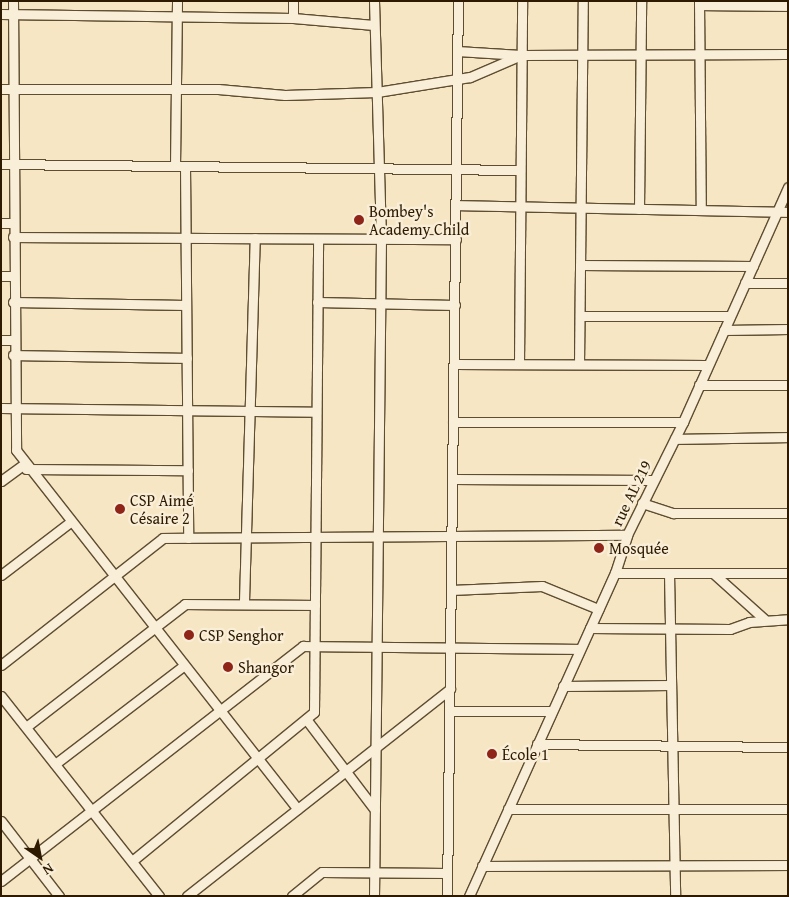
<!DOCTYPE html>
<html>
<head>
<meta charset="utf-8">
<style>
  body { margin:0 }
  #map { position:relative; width:789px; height:897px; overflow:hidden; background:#f6e6c4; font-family:"Gentium Book Plus",serif }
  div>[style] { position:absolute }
  .roads { filter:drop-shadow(1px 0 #5f4d31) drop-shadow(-1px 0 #5f4d31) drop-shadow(0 1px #5f4d31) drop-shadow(0 -1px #5f4d31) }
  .minor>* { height:9px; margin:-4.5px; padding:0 4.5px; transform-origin:4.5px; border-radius:4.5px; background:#f9efd9 }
  .dots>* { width:14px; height:14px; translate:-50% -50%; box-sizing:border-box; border:2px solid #f9efd9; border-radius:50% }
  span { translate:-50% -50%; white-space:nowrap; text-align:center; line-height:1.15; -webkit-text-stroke:4.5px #f9efd9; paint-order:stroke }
  .poi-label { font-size:16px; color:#2d1a00 }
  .left { translate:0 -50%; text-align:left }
  .street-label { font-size:16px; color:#2d1a00 }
  .frame { position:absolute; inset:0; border:2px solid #2d1a00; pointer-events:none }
  .north { position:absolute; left:15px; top:832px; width:50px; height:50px; -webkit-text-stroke:4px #f9efd9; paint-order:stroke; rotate:147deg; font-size:14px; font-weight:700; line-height:20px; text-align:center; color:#2d1a00 }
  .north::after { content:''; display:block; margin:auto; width:18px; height:22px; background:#2d1a00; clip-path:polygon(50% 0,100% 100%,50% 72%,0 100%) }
</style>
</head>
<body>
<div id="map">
  <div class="roads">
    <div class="minor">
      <div style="left:13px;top:1px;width:449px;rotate:89.6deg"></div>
      <div style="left:16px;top:450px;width:456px;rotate:51.9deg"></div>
      <div style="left:374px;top:1px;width:238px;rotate:88.3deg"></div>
      <div style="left:381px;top:239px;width:657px;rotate:90.61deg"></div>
      <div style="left:699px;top:1px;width:209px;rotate:89.5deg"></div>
      <div style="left:699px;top:5px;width:89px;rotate:0.6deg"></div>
      <div style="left:1px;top:14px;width:292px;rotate:0.8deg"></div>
      <div style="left:293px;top:18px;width:81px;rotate:4.9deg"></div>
      <div style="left:293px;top:18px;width:17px;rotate:-90deg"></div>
      <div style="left:457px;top:51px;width:64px;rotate:3.6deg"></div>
      <div style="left:521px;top:55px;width:267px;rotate:-0.2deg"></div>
      <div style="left:1px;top:89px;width:217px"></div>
      <div style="left:218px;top:89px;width:67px;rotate:5.1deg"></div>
      <div style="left:285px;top:95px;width:92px;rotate:-1.9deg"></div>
      <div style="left:377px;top:92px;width:94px;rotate:-9.2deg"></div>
      <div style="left:470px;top:77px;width:56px;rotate:-23.3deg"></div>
      <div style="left:1px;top:164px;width:519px;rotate:0.66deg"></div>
      <div style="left:175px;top:166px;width:165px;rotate:-89.3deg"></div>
      <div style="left:185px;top:166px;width:372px;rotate:89.5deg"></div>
      <div style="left:456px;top:205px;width:332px;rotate:1.2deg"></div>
      <div style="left:639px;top:209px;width:208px;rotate:-89.4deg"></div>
      <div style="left:1px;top:223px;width:12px"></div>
      <div style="left:13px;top:237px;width:443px;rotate:0.3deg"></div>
      <div style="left:580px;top:265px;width:173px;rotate:0.3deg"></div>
      <div style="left:1px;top:276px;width:12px"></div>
      <div style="left:745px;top:283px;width:43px"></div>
      <div style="left:13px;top:302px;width:173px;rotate:1deg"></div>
      <div style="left:317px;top:302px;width:138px;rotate:1.2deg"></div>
      <div style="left:580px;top:316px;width:150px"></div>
      <div style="left:724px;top:330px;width:64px;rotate:-0.9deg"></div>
      <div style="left:1px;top:340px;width:12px"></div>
      <div style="left:13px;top:355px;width:174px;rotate:1deg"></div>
      <div style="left:519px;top:363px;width:362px;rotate:-89.5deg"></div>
      <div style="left:454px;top:364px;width:254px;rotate:0.2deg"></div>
      <div style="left:579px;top:364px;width:363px;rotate:-89.4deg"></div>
      <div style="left:699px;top:385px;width:89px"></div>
      <div style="left:1px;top:408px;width:315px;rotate:0.7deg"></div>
      <div style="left:453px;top:422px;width:230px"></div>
      <div style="left:675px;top:439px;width:113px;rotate:-1deg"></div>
      <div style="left:26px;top:469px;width:162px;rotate:0.4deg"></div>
      <div style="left:453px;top:479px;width:199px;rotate:0.3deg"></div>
      <div style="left:1px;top:481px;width:29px;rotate:-36deg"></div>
      <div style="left:642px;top:503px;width:33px;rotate:18deg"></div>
      <div style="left:673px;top:513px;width:115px"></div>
      <div style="left:615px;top:573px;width:173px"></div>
      <div style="left:669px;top:573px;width:323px;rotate:88.9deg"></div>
      <div style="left:713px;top:573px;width:69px;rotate:42deg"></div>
      <div style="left:1px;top:575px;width:86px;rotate:-37.4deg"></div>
      <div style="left:451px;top:590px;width:91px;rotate:-2.5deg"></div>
      <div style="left:542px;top:586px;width:61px;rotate:22.3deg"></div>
      <div style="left:244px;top:601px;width:363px;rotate:-88.3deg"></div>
      <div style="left:590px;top:628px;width:140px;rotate:0.4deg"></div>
      <div style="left:730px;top:629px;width:20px;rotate:-20deg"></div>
      <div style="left:749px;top:622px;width:39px;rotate:-4deg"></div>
      <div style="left:1px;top:665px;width:206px;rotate:-38.1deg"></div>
      <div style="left:163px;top:538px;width:464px;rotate:-0.4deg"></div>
      <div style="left:563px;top:686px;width:108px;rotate:-0.5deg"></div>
      <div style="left:1px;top:696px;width:255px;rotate:51.7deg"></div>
      <div style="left:449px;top:711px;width:103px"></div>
      <div style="left:306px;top:719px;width:114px;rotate:52.8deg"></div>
      <div style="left:26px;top:727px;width:201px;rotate:-37.7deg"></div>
      <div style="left:185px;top:604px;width:130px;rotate:0.4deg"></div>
      <div style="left:537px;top:744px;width:251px;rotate:0.7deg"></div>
      <div style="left:55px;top:764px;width:161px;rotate:-37.4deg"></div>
      <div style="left:508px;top:809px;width:280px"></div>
      <div style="left:1px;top:821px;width:95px;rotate:52.3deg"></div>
      <div style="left:132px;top:861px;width:235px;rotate:-39.3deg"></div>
      <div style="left:314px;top:712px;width:473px;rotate:-89.5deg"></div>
      <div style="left:482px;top:866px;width:306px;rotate:-0.2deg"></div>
      <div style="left:1px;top:881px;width:383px;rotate:-37.9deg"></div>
      <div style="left:303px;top:646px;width:277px;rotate:0.6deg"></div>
      <div style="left:187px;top:896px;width:335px;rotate:-38.2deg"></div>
      <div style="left:292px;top:896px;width:38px;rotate:-39deg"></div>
      <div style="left:322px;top:872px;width:125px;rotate:0.5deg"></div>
      <div style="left:447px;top:896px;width:895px;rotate:-89.3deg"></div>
      <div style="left:469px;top:896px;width:354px;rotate:-65.7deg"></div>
      <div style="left:615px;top:573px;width:40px;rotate:-72deg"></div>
      <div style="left:627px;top:535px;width:126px;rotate:-63.6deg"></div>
      <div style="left:683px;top:422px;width:257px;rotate:-65.9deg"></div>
    </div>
  </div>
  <div class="dots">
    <div style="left:359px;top:220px;background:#8f2418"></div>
    <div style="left:120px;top:509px;background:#8f2418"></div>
    <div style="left:599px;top:548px;background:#8f2418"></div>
    <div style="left:189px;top:635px;background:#8f2418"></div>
    <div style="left:228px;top:667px;background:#8f2418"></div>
    <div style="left:492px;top:754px;background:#8f2418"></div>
  </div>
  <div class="poi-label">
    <span class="left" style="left:369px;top:220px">Bombey's<br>Academy Child</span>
    <span class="left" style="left:130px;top:509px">CSP Aimé<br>Césaire 2</span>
    <span class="left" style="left:609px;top:548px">Mosquée</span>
    <span class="left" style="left:199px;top:635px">CSP Senghor</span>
    <span class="left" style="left:238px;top:667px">Shangor</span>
    <span class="left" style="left:502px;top:754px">École 1</span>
  </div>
  <div class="street-label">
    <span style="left:631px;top:493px;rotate:-64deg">rue AL 219</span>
  </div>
  <div class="frame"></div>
  <div class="north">N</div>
</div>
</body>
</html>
